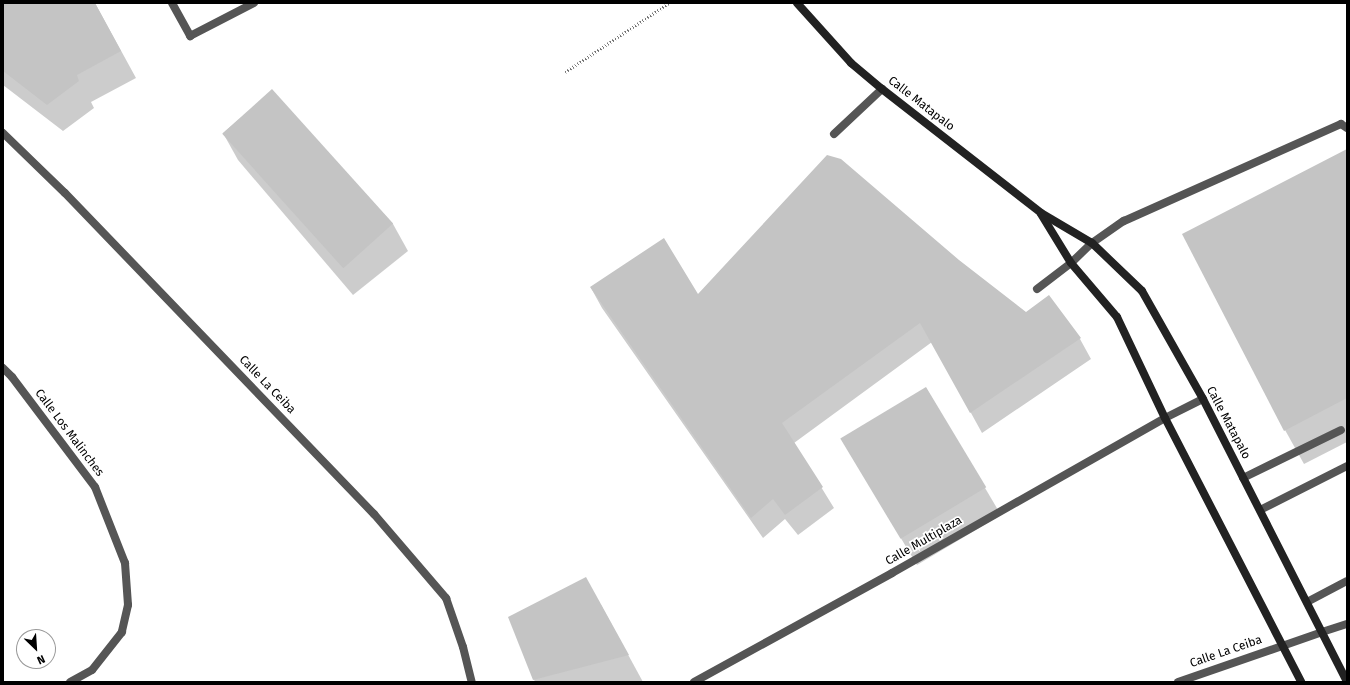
<!DOCTYPE html>
<html>
<head>
<meta charset="utf-8">
<style>
  body { margin:0 }
  #map { position:relative; width:1350px; height:685px; overflow:hidden; background:#fff; font-family:"Fira Sans",sans-serif }
  div>[style] { position:absolute }
  .shadow>* { inset:0; background:#0003 }
  .building>* { inset:0; background:#c4c4c4; transform-origin:0 0 }
  .path>* { height:2.5px; margin-top:-1.25px; transform-origin:0; background:repeating-linear-gradient(90deg,#777 0 1px,transparent 0 3px) }
  .lane>* { height:8px; margin:-4px; padding:0 4px; transform-origin:4px; border-radius:4px; background:#555 }
  .street>* { height:8px; margin:-4px; padding:0 4px; transform-origin:4px; border-radius:4px; background:#555 }
  .secondary>* { height:8px; margin:-4px; padding:0 4px; transform-origin:4px; border-radius:4px; background:#222 }
  span { translate:-50% -50%; white-space:nowrap; text-align:center; line-height:1.15; -webkit-text-stroke:3.5px #fff; paint-order:stroke }
  .street-label { font-size:12px; color:#000 }
  .frame { position:absolute; inset:0; border:4px solid #000; pointer-events:none }
  .north { position:absolute; left:16px; top:629px; width:40px; height:40px; box-sizing:border-box; background:#fff; border:1px solid #999; border-radius:50%; rotate:155deg; font-size:11px; font-weight:700; line-height:16px; text-align:center; color:#000 }
  .north::after { content:''; display:block; margin:auto; width:14px; height:18px; background:#000; clip-path:polygon(50% 0,100% 100%,50% 72%,0 100%) }
</style>
</head>
<body>
<div id="map">
  <div class="shadow">
    <div style="clip-path:polygon(3px 3px,95px 3px,136px 78px,91px 102px,94px 108px,63px 131px,3px 85px)"></div>
    <div style="clip-path:polygon(272px 91px,393px 224px,408px 251px,353px 295px,238px 160px,223px 133px)"></div>
    <div style="clip-path:polygon(1347px 150px,1347px 442px,1304px 464px,1285px 430px)"></div>
    <div style="clip-path:polygon(959px 261px,1026px 314px,1049px 297px,1080px 339px,1091px 359px,982px 433px,932px 342px,794px 443px,834px 508px,798px 535px,785px 519px,763px 538px,602px 308px,591px 288px,698px 296px)"></div>
    <div style="clip-path:polygon(926px 388px,1001px 515px,917px 565px,857px 465px)"></div>
    <div style="clip-path:polygon(601px 605px,643px 682px,535px 682px,510px 618px)"></div>
  </div>
  <div class="building">
    <div style="clip-path:polygon(3px 3px,95px 3px,121px 51px,77px 75px,79px 81px,47px 105px,3px 71px)"></div>
    <div style="left:272px;top:89px;width:181px;height:67px;rotate:48deg"></div>
    <div style="clip-path:polygon(1347px 149px,1347px 398px,1284px 431px,1182px 234px)"></div>
    <div style="clip-path:polygon(827px 155px,841px 159px,959px 260px,1026px 312px,1049px 295px,1081px 338px,970px 413px,920px 323px,782px 423px,823px 487px,785px 515px,773px 499px,751px 518px,590px 287px,664px 238px,698px 294px)"></div>
    <div style="left:926px;top:387px;width:117px;height:100px;rotate:59deg"></div>
    <div style="clip-path:polygon(586px 577px,629px 655px,533px 680px,508px 617px)"></div>
  </div>
  <div class="path">
    <div style="left:565px;top:72px;width:125px;rotate:-33.6deg"></div>
  </div>
  <div class="lane">
    <div style="left:172px;top:3px;width:38px;rotate:61deg"></div>
    <div style="left:190px;top:36px;width:72px;rotate:-27.3deg"></div>
    <div style="left:834px;top:134px;width:66px;rotate:-43.2deg"></div>
    <div style="left:1037px;top:289px;width:43px;rotate:-37.4deg"></div>
    <div style="left:1071px;top:263px;width:29px;rotate:-44deg"></div>
    <div style="left:1092px;top:243px;width:39px;rotate:-35deg"></div>
    <div style="left:1124px;top:221px;width:238px;rotate:-24.1deg"></div>
    <div style="left:1341px;top:124px;width:7px;rotate:34deg"></div>
    <div style="left:1243px;top:478px;width:109px;rotate:-26.1deg"></div>
    <div style="left:1260px;top:510px;width:97px;rotate:-26.8deg"></div>
    <div style="left:1307px;top:602px;width:45px;rotate:-27.7deg"></div>
    <div style="left:1322px;top:632px;width:26px;rotate:-18deg"></div>
  </div>
  <div class="street">
    <div style="left:3px;top:133px;width:86px;rotate:44.1deg"></div>
    <div style="left:65px;top:193px;width:446px;rotate:46.1deg"></div>
    <div style="left:374px;top:514px;width:111px;rotate:49.4deg"></div>
    <div style="left:446px;top:598px;width:52px;rotate:70.9deg"></div>
    <div style="left:463px;top:647px;width:36px;rotate:76deg"></div>
    <div style="left:3px;top:368px;width:13px;rotate:45deg"></div>
    <div style="left:12px;top:377px;width:138px;rotate:53deg"></div>
    <div style="left:95px;top:487px;width:82px;rotate:68.5deg"></div>
    <div style="left:125px;top:563px;width:42px;rotate:85.9deg"></div>
    <div style="left:128px;top:605px;width:28px;rotate:103deg"></div>
    <div style="left:122px;top:632px;width:48px;rotate:128.3deg"></div>
    <div style="left:92px;top:670px;width:25px;rotate:151deg"></div>
    <div style="left:694px;top:682px;width:226px;rotate:-28.8deg"></div>
    <div style="left:892px;top:573px;width:314px;rotate:-29.6deg"></div>
    <div style="left:1165px;top:418px;width:42px;rotate:-26.6deg"></div>
    <div style="left:1178px;top:682px;width:152px;rotate:-19.1deg"></div>
  </div>
  <div class="secondary">
    <div style="left:797px;top:3px;width:81px;rotate:48deg"></div>
    <div style="left:851px;top:63px;width:40px;rotate:40deg"></div>
    <div style="left:882px;top:89px;width:202px;rotate:37.9deg"></div>
    <div style="left:1041px;top:213px;width:59px;rotate:30.5deg"></div>
    <div style="left:1092px;top:243px;width:69px;rotate:43.8deg"></div>
    <div style="left:1142px;top:291px;width:124px;rotate:60.5deg"></div>
    <div style="left:1203px;top:399px;width:318px;rotate:63deg"></div>
    <div style="left:1041px;top:214px;width:57px;rotate:58.5deg"></div>
    <div style="left:1071px;top:263px;width:71px;rotate:49.6deg"></div>
    <div style="left:1117px;top:317px;width:112px;rotate:64.6deg"></div>
    <div style="left:1165px;top:418px;width:297px;rotate:62.7deg"></div>
  </div>
  <div class="street-label">
    <span style="left:921px;top:104px;rotate:38deg">Calle Matapalo</span>
    <span style="left:267px;top:385px;rotate:46deg">Calle La Ceiba</span>
    <span style="left:1228px;top:423px;rotate:62deg">Calle Matapalo</span>
    <span style="left:69px;top:433px;rotate:53deg">Calle Los Malinches</span>
    <span style="left:924px;top:541px;rotate:-30deg">Calle Multiplaza</span>
    <span style="left:1226px;top:652px;rotate:-19deg">Calle La Ceiba</span>
  </div>
  <div class="frame"></div>
  <div class="north">N</div>
</div>
</body>
</html>
